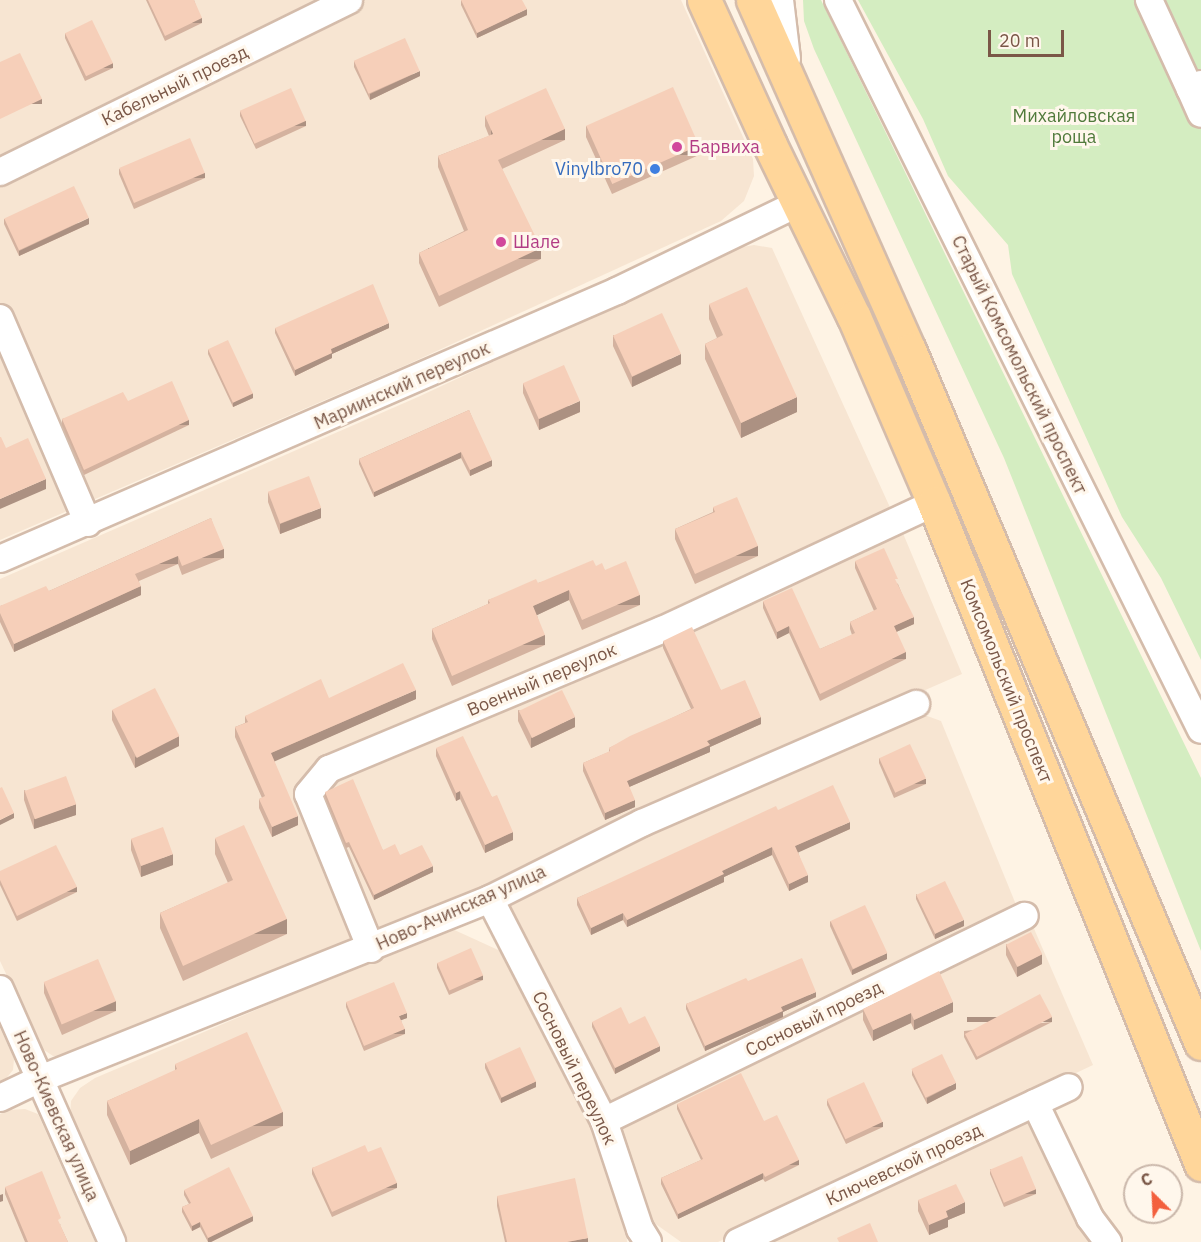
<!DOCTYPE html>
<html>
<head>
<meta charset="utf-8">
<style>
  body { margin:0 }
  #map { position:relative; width:1201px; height:1242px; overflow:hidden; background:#fef3e4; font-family:"IBM Plex Sans",sans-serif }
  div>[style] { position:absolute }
  .residential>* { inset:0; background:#f7e5d2 }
  .green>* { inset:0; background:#d4edc1 }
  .roads { filter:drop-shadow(2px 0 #d4bcab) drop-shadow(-2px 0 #d4bcab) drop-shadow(0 2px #d4bcab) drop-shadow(0 -2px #d4bcab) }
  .minor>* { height:26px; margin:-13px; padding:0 13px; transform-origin:13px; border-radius:13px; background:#fff }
  .major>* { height:33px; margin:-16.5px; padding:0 16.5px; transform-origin:16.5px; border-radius:16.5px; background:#ffd69a }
  .wall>* { inset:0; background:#d4b29f }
  .shaded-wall>* { inset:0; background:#ac9182; transform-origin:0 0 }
  .building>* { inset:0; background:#f6cfb9; transform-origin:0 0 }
  .dots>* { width:16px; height:16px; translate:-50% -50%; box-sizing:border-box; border:3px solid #fff7ec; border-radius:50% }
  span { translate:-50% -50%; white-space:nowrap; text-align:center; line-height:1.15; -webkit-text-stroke:6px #fff7ec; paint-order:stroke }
  .street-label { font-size:18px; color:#7a5747 }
  .park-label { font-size:18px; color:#507a3b }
  .hotel-label { font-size:18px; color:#b23c85 }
  .left { translate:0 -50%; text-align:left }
  .shop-label { font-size:18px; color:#366cbe }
  .right { translate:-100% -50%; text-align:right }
  .north { position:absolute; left:1123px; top:1164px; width:60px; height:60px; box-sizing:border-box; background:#fff7ec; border:2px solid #cab7aa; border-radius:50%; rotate:336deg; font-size:16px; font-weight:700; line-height:24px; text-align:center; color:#7a5747 }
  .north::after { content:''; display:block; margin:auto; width:21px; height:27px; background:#f3603e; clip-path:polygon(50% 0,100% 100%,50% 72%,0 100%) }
  .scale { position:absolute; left:988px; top:30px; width:76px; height:27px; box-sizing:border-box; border:3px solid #7a5747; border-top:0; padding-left:8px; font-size:18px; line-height:21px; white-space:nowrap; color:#7a5747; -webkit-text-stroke:4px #fff7ec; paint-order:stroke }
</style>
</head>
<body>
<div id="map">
  <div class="residential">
    <div style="clip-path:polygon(0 0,681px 0,753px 159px,754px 176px,744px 201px,721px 221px,404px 366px,0 540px)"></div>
    <div style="clip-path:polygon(754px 245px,772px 248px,893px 514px,297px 793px,361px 947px,74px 1058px,53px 1056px,41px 1048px,0 961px,0 579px,418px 397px,737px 248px)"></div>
    <div style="clip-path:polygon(902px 531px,962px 674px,639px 815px,483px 890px,375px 936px,319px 795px,334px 775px)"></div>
    <div style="clip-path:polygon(919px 713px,941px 721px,1019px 912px,604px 1107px,504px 905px,644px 836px)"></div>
    <div style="clip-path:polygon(1032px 924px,1093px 1065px,718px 1242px,681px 1242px,650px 1220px,614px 1124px)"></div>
    <div style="clip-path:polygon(450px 928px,507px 954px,595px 1123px,626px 1225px,627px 1242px,125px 1242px,70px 1116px,71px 1101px,80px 1088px,95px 1078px)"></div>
    <div style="clip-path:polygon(0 1028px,14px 1059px,13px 1070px,0 1086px)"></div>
    <div style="clip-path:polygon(25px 1109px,38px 1114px,95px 1242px,0 1242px,0 1114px,8px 1110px)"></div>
    <div style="clip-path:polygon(1032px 1111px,1100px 1242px,759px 1242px)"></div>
  </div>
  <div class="green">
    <div style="clip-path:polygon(803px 0,821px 0,1201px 778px,1201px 951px,1004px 458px,814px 49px,804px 21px)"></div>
    <div style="clip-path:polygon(858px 0,1201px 0,1201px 660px,1161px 578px,1122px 517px,1012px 274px,1008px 245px,948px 176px,923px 119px)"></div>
  </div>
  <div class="roads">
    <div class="minor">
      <div style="left:780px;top:0;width:59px;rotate:83.2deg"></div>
      <div style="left:838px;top:0;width:815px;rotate:63.56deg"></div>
      <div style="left:1149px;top:0;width:98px;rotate:65.3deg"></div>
      <div style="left:1201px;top:84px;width:12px;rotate:156deg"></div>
      <div style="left:1190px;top:89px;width:27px;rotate:66deg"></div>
      <div style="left:0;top:172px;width:389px;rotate:-26.2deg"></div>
      <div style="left:0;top:318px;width:223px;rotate:66.8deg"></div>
      <div style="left:0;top:559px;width:673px;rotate:-23.48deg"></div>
      <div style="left:617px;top:291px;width:202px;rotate:-25.8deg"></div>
      <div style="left:490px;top:899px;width:250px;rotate:62.8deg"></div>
      <div style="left:604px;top:1121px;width:114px;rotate:71.6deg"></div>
      <div style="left:640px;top:1229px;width:15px;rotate:58deg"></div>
      <div style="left:371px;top:949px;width:167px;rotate:-112.1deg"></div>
      <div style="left:308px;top:794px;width:33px;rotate:-50deg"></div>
      <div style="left:329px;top:769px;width:361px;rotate:-22.7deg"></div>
      <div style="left:662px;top:630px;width:300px;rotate:-25deg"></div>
      <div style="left:0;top:989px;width:277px;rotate:66.1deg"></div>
      <div style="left:0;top:1098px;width:44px;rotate:-25.4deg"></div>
      <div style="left:40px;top:1079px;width:485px;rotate:-21.8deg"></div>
      <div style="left:490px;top:899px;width:170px;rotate:-26.6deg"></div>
      <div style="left:642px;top:823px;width:299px;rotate:-23.5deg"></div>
      <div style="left:1035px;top:1103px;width:127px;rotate:64.4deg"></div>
      <div style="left:1090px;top:1218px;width:30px;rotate:53deg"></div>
      <div style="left:604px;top:1121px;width:468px;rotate:-26deg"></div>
      <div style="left:738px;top:1242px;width:365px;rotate:-25.1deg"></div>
    </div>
    <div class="major">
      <div style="left:704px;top:0;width:159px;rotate:65.5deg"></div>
      <div style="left:770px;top:145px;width:191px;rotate:64deg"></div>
      <div style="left:854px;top:317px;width:202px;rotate:66.7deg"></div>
      <div style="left:934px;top:503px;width:713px;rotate:68deg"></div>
      <div style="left:753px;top:0;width:383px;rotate:66deg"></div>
      <div style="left:909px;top:350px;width:752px;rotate:67.15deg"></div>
    </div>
  </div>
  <div class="wall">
    <div style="clip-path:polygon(146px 0,194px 0,202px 23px,165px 41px)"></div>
    <div style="clip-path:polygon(461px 0,527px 15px,477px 38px,461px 5px)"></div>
    <div style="clip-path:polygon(65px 33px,113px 68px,85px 81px,65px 38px)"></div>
    <div style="clip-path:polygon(354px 61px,420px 76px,370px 100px,354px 67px)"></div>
    <div style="clip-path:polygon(240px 111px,306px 126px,256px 149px,240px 116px)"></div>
    <div style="clip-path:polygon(485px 116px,565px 140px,502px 169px,541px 259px,439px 307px,419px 263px,419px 253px,464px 231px,438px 167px,438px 156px,489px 136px,485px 126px)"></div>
    <div style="clip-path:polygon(586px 126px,699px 155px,612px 194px,586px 137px)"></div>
    <div style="clip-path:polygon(119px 169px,205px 178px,134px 209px,119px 174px)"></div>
    <div style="clip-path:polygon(4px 219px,89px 224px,19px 256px,4px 224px)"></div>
    <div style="clip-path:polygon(709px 304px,797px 412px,741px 438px,705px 359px,705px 344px,717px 338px,709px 319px)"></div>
    <div style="clip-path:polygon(275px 328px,389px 328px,332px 354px,332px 358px,295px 376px,275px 333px)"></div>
    <div style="clip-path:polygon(613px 335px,681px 364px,632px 387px,613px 346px)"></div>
    <div style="clip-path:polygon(208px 349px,253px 398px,233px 407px,208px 354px)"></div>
    <div style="clip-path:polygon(523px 383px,580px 412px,539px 430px,523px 393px)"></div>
    <div style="clip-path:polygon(128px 401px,189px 425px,84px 475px,62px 425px,62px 419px)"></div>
    <div style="clip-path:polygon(469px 410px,492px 466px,470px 476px,461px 458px,374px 497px,359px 464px,359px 459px)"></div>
    <div style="clip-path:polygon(268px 492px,321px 518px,280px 534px,268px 502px)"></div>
    <div style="clip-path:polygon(713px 507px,758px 556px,695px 584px,675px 539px,675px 529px,713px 512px)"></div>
    <div style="clip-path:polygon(211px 518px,224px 558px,182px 575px,178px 564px,139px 581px,141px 595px,14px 652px,0 622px,0 606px,49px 591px)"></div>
    <div style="clip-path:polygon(855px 561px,898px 584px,914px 624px,896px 632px,906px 659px,820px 701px,789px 633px,777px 639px,763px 608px,763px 601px,820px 649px,852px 635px,850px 629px,850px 622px,874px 611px,855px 568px)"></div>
    <div style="clip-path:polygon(596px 566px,605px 570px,640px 605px,582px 630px,569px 600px,537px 615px,545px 645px,452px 686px,432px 639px,432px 629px,488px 604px,488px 600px,538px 583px)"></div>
    <div style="clip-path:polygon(663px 641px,761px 724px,710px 747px,710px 752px,629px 787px,635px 807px,605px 820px,583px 771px,583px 763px,609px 752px,609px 748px,691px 709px,663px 648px)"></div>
    <div style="clip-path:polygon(329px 698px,416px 699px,274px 761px,298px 825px,272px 837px,259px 808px,259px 799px,262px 798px,235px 737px,235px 727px,245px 723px,245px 716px)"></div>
    <div style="clip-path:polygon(112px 710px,179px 746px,135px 768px,112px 720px)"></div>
    <div style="clip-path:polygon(518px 710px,575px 727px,531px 748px,518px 721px)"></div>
    <div style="clip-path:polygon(436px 748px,492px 797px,513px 840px,485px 853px,460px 799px,456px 801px,436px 756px)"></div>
    <div style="clip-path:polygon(879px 758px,926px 784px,894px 798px,879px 763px)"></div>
    <div style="clip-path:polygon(24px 790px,76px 815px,34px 829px,24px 800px)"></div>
    <div style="clip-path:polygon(325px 792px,383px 850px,400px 855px,433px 872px,374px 900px,349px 847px,346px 848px,325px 797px)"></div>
    <div style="clip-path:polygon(778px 810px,850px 829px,798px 852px,808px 882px,789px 891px,772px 855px,724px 877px,724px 882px,627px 927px,623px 920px,591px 935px,577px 905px,577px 898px)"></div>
    <div style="clip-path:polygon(215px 838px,287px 934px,183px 981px,160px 928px,160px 913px,228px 883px,215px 854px)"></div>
    <div style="clip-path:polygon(131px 839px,173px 865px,141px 877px,131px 850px)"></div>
    <div style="clip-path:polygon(0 871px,77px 892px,17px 921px,0 885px)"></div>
    <div style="clip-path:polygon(916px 894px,964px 926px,935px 939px,916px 899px)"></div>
    <div style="clip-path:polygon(830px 921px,887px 959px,852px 975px,830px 926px)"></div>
    <div style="clip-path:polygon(1006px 944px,1042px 964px,1017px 977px,1006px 955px)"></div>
    <div style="clip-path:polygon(437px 963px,483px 980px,449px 995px,437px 968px)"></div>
    <div style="clip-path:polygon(748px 981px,816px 997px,783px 1012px,783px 1017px,705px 1051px,686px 1009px,686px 1004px)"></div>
    <div style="clip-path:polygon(44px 982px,116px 1011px,62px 1035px,44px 993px)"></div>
    <div style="clip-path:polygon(346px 1002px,407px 1018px,401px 1020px,405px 1034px,364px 1051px,346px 1007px)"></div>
    <div style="clip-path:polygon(863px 1009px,953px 1012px,914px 1030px,911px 1023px,873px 1041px,863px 1020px)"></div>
    <div style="clip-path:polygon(592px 1022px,629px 1024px,660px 1051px,615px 1074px,592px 1027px)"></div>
    <div style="clip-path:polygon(1052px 1022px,976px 1060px,964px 1037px,964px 1031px)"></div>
    <div style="clip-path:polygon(485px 1063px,536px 1087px,501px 1103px,485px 1068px)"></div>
    <div style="clip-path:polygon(175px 1064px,283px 1126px,211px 1159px,199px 1133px,130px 1165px,107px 1115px,107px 1101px,175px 1071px)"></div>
    <div style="clip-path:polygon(912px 1069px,956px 1089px,927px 1104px,912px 1075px)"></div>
    <div style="clip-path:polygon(827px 1100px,883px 1127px,846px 1144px,827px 1105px)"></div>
    <div style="clip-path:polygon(677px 1104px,764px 1121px,799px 1165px,765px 1182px,763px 1179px,678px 1219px,661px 1184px,661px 1178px,701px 1160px,677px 1109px)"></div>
    <div style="clip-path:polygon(368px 1152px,397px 1188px,332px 1217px,312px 1174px,312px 1168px)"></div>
    <div style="clip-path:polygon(990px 1169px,1036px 1194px,1004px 1207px,990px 1174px)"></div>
    <div style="clip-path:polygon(5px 1187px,61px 1225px,60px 1225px,68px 1242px,25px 1242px,5px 1194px)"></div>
    <div style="clip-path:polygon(184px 1190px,253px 1221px,211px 1242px,208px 1242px,200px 1227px,192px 1231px,182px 1212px,182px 1207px,189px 1204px,184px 1195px)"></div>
    <div style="clip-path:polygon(497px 1196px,588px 1242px,505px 1242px,497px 1206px)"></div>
    <div style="clip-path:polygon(918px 1200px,965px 1213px,948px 1220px,948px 1227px,929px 1235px,918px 1211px)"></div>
  </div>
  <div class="shaded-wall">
    <div style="clip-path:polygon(527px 9px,527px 15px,477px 38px,477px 33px)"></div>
    <div style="left:202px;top:18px;width:5px;height:41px;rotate:90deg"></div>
    <div style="left:113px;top:63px;width:5px;height:31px;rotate:90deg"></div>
    <div style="clip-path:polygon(420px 71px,420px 76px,370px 100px,370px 94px)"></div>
    <div style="left:42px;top:99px;width:5px;height:47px;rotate:90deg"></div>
    <div style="left:306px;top:121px;width:5px;height:55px;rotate:90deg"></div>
    <div style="left:565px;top:129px;width:11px;height:74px;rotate:90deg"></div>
    <div style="left:699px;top:145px;width:10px;height:95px;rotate:90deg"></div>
    <div style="left:205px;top:173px;width:5px;height:77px;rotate:90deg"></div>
    <div style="clip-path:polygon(89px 218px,89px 224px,19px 256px,19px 251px)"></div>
    <div style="left:541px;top:248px;width:11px;height:113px;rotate:90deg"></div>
    <div style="clip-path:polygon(389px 323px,389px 328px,332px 354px,332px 358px,295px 376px,295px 370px,331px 349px)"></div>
    <div style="clip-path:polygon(681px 354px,681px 364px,632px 387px,632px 377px)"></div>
    <div style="clip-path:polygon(253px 393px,253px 398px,233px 407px,233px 402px)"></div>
    <div style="clip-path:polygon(797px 397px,797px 412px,741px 438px,741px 423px)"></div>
    <div style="clip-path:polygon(580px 401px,580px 412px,539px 430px,539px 419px)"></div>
    <div style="left:189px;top:420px;width:5px;height:116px;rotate:90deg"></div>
    <div style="clip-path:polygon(461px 452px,461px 458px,374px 497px,374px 492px)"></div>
    <div style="clip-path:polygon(492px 460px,492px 466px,470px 476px,470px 470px)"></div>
    <div style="clip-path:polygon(46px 479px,46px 489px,0 509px,0 499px)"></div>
    <div style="clip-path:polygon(321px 508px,321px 518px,280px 534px,280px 524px)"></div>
    <div style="left:758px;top:546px;width:10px;height:69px;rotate:90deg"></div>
    <div style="left:224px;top:549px;width:9px;height:45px;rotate:90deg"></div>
    <div style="left:178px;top:556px;width:8px;height:47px;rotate:90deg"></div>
    <div style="clip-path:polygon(141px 586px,141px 595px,14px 652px,14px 644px)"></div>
    <div style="clip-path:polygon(569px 590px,569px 600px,533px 617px,533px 606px)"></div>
    <div style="left:640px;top:595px;width:10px;height:63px;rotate:90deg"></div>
    <div style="clip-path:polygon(914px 617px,914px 624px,894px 633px,894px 626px)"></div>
    <div style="clip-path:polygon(789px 626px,789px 633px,777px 639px,777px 632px)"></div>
    <div style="left:545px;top:635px;width:10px;height:102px;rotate:90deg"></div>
    <div style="left:906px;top:652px;width:7px;height:96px;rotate:90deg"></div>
    <div style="clip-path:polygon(416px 690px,416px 699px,271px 763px,271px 753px)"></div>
    <div style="clip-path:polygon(575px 717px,575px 727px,531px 748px,531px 738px)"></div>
    <div style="clip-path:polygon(761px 717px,761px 724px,710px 747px,710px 752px,627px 788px,627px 781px,707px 741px)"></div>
    <div style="clip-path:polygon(179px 736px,179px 746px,135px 768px,135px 757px)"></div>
    <div style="left:926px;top:779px;width:5px;height:35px;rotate:90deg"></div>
    <div style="clip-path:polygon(460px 791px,460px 799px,456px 801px,456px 793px)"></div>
    <div style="clip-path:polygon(635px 800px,635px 807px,605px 820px,605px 813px)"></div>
    <div style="clip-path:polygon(76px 804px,76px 815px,34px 829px,34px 819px)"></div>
    <div style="clip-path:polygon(14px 813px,14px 818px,0 825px,0 820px)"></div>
    <div style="clip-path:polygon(298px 816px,298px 825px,272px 837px,272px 827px)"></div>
    <div style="clip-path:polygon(850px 822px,850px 829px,795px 854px,795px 846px)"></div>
    <div style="clip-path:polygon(513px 832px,513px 840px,485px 853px,485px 845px)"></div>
    <div style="clip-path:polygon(772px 847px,772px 855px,724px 877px,724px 882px,627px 927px,627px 920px,722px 871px)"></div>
    <div style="clip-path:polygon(173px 854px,173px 865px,141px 877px,141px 866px)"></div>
    <div style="clip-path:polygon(433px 866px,433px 872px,374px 900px,374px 895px)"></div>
    <div style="clip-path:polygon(808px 875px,808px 882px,789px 891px,789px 884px)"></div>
    <div style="left:77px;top:887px;width:5px;height:67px;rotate:90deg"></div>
    <div style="clip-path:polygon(623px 913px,623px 920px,591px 935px,591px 928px)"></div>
    <div style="left:287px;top:919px;width:15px;height:114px;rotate:90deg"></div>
    <div style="clip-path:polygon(964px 920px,964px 926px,935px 939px,935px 934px)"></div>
    <div style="clip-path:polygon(887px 953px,887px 959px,852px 975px,852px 970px)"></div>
    <div style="clip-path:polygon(1042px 954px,1042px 964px,1017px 977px,1017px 966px)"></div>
    <div style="left:483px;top:975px;width:5px;height:37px;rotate:90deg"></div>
    <div style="clip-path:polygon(816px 992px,816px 997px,783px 1012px,783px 1017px,705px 1051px,705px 1046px,781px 1007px)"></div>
    <div style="left:116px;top:1001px;width:10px;height:59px;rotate:90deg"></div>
    <div style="clip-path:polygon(953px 1002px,953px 1012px,914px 1030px,914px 1020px)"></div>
    <div style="clip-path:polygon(407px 1013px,407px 1018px,399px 1021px,399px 1016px)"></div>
    <div style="clip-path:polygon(911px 1013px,911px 1023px,873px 1041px,873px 1030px)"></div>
    <div style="left:1052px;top:1017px;width:5px;height:85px;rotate:90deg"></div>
    <div style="left:405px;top:1029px;width:5px;height:44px;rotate:90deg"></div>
    <div style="clip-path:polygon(660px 1046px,660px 1051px,615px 1074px,615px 1068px)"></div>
    <div style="clip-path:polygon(536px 1081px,536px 1087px,501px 1103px,501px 1098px)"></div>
    <div style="clip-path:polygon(956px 1083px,956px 1089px,927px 1104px,927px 1098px)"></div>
    <div style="left:283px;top:1112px;width:14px;height:79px;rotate:90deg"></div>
    <div style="clip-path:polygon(199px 1119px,199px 1133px,130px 1165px,130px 1151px)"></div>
    <div style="left:883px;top:1122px;width:5px;height:41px;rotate:90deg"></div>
    <div style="left:799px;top:1160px;width:5px;height:38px;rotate:90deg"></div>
    <div style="clip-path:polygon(763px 1173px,763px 1179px,678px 1219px,678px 1214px)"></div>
    <div style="left:397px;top:1183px;width:5px;height:71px;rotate:90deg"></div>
    <div style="left:1036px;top:1189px;width:5px;height:35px;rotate:90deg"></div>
    <div style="clip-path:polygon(3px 1194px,3px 1201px,0 1202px,0 1195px)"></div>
    <div style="clip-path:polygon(965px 1202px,965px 1213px,948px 1220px,948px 1227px,929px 1235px,929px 1225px,946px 1211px)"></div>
    <div style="clip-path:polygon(253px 1216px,253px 1221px,211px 1242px,208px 1242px,208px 1238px)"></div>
    <div style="clip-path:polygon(200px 1222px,200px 1227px,192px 1231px,192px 1226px)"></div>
    <div style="clip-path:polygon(588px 1238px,588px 1242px,567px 1242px)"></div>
  </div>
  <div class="building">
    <div style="clip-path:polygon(148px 0,194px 0,202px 18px,165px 36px)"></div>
    <div style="clip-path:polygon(461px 0,522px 0,527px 9px,477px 33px)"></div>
    <div style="left:92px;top:20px;width:48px;height:30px;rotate:64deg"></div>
    <div style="left:405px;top:38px;width:36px;height:56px;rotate:66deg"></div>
    <div style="clip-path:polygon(20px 53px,42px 99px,0 119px,0 62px)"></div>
    <div style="left:673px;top:87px;width:64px;height:95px;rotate:66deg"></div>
    <div style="left:291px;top:88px;width:36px;height:56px;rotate:66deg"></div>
    <div style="clip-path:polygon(546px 88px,565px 129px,498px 160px,541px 248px,439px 296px,419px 253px,468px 230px,438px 156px,493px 134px,485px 116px)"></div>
    <div style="left:190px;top:138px;width:38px;height:77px;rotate:67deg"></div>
    <div style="left:74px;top:186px;width:35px;height:77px;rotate:65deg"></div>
    <div style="clip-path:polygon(373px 284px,389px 323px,331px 349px,332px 353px,295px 370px,275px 328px)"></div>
    <div style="clip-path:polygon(747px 287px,797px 397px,741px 423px,705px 344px,723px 335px,709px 304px)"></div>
    <div style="left:662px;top:313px;width:45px;height:54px;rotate:65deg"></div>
    <div style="left:228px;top:340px;width:59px;height:22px;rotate:65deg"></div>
    <div style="left:564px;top:365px;width:39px;height:45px;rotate:66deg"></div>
    <div style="clip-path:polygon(172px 381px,189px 420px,84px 470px,62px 419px,123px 392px,128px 401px)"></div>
    <div style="clip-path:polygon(469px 410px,492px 460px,470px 470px,461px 452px,374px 492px,359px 459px)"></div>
    <div style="clip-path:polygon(0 437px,1px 437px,6px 448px,28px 438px,46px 479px,0 499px)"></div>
    <div style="left:309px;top:476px;width:34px;height:44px;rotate:69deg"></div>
    <div style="clip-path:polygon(737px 497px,758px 546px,695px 574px,675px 529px,715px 512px,713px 507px)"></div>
    <div style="clip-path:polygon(211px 518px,224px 549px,182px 566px,178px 556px,135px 574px,141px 586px,14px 644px,0 613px,0 606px,46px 586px,49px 591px)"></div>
    <div style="clip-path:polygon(884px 548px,898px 579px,895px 579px,914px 617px,894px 626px,906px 652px,820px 694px,789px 626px,777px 632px,763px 601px,792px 588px,820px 649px,855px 633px,850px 622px,877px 609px,855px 561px)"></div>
    <div style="clip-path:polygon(593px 560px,596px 566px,602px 563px,605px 570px,626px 561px,640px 595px,582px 620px,569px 590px,533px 606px,545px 635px,452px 676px,432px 629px,490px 603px,488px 600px,536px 579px,538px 583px)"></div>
    <div style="clip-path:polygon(692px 627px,721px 690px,745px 680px,761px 717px,707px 741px,710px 745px,627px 781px,635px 800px,605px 813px,583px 763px,610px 751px,609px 748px,630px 736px,694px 708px,663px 641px)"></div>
    <div style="clip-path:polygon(403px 663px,416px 690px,271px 753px,298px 816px,272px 827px,259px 799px,265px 796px,235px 727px,248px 722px,245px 716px,321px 679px,329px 698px)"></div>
    <div style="left:155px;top:688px;width:54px;height:48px;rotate:63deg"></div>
    <div style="left:562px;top:690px;width:30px;height:48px;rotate:64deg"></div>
    <div style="clip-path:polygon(463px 736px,492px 797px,497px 795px,513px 832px,485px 845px,460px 791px,456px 793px,436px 748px)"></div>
    <div style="left:910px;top:744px;width:38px;height:34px;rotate:65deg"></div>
    <div style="left:66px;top:776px;width:30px;height:44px;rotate:70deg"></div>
    <div style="clip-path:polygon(353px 779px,383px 850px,395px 844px,400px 855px,422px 845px,433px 866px,374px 895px,349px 842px,346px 843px,325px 792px)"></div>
    <div style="clip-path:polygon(833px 785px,850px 822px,795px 846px,808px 875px,789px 884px,772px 847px,722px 871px,724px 874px,627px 920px,623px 913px,591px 928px,577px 898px,776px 806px,778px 810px)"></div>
    <div style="clip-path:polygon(2px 787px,14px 813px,0 820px,0 788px)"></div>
    <div style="clip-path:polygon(244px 825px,287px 919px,183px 966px,160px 913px,233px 880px,215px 838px)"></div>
    <div style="left:163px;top:827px;width:29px;height:34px;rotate:70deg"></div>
    <div style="clip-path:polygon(56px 845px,77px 887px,17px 916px,0 880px,0 871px)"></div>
    <div style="left:945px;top:881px;width:43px;height:32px;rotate:64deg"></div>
    <div style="left:865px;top:905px;width:53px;height:38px;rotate:65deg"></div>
    <div style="left:1031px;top:932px;width:25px;height:28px;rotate:63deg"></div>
    <div style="left:471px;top:948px;width:30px;height:37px;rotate:66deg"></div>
    <div style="clip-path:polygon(802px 958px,816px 992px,781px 1007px,783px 1011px,705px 1046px,686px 1004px,746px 978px,748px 981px)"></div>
    <div style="left:98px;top:959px;width:46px;height:59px;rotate:67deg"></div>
    <div style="clip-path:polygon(939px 971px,953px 1002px,914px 1020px,911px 1013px,873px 1030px,863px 1009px)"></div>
    <div style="clip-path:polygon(394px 982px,407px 1013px,399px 1016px,405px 1029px,364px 1046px,346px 1002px)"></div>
    <div style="left:1040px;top:994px;width:26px;height:85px;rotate:62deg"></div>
    <div style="clip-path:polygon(621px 1007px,629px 1024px,645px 1016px,660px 1046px,615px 1068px,592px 1022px)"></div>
    <div style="clip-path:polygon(247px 1032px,283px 1112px,211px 1145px,199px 1119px,130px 1151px,107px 1101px,177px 1069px,175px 1064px)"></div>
    <div style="left:520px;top:1047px;width:38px;height:38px;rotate:65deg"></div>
    <div style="left:942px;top:1054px;width:32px;height:34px;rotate:64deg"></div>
    <div style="clip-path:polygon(741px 1073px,764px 1121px,777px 1115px,799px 1160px,765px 1177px,763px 1173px,678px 1214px,661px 1178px,703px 1159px,677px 1104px)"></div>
    <div style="left:864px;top:1082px;width:44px;height:41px;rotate:65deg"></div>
    <div style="clip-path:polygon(365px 1145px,368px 1152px,381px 1147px,397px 1183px,332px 1212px,312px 1168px)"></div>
    <div style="left:1022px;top:1156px;width:36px;height:35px;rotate:67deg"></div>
    <div style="clip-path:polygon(229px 1167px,253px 1216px,208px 1238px,200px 1222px,192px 1226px,182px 1207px,191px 1203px,184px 1190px)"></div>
    <div style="clip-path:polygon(42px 1171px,61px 1218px,58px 1220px,68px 1242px,28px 1242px,5px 1187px)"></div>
    <div style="clip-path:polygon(575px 1178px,588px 1238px,567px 1242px,507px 1242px,497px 1196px)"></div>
    <div style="clip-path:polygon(956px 1184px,965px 1202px,946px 1211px,948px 1217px,929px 1225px,918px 1200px)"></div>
    <div style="clip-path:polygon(870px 1223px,878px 1242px,839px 1242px,837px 1238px)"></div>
  </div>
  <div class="dots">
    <div style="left:677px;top:147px;background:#d1479c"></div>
    <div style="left:655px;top:169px;background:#3f7fe0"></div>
    <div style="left:501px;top:242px;background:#d1479c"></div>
  </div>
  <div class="street-label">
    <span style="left:175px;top:86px;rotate:-26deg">Кабельный проезд</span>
    <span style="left:1019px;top:365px;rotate:64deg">Старый Комсомольский проспект</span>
    <span style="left:402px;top:386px;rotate:-24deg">Мариинский переулок</span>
    <span style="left:542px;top:680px;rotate:-23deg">Военный переулок</span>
    <span style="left:1006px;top:681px;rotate:68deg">Комсомольский проспект</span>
    <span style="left:461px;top:908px;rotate:-24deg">Ново-Ачинская улица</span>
    <span style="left:814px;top:1019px;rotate:-26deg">Сосновый проезд</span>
    <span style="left:574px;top:1068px;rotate:64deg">Сосновый переулок</span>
    <span style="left:56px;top:1116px;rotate:66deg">Ново-Киевская улица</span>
    <span style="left:904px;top:1165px;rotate:-25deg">Ключевской проезд</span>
  </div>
  <div class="park-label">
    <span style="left:1074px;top:127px">Михайловская<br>роща</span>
  </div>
  <div class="hotel-label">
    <span class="left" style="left:689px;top:147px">Барвиха</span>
    <span class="left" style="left:513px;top:242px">Шале</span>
  </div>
  <div class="shop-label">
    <span class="right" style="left:643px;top:169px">Vinylbro70</span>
  </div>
  <div class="north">С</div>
  <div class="scale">20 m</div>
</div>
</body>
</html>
